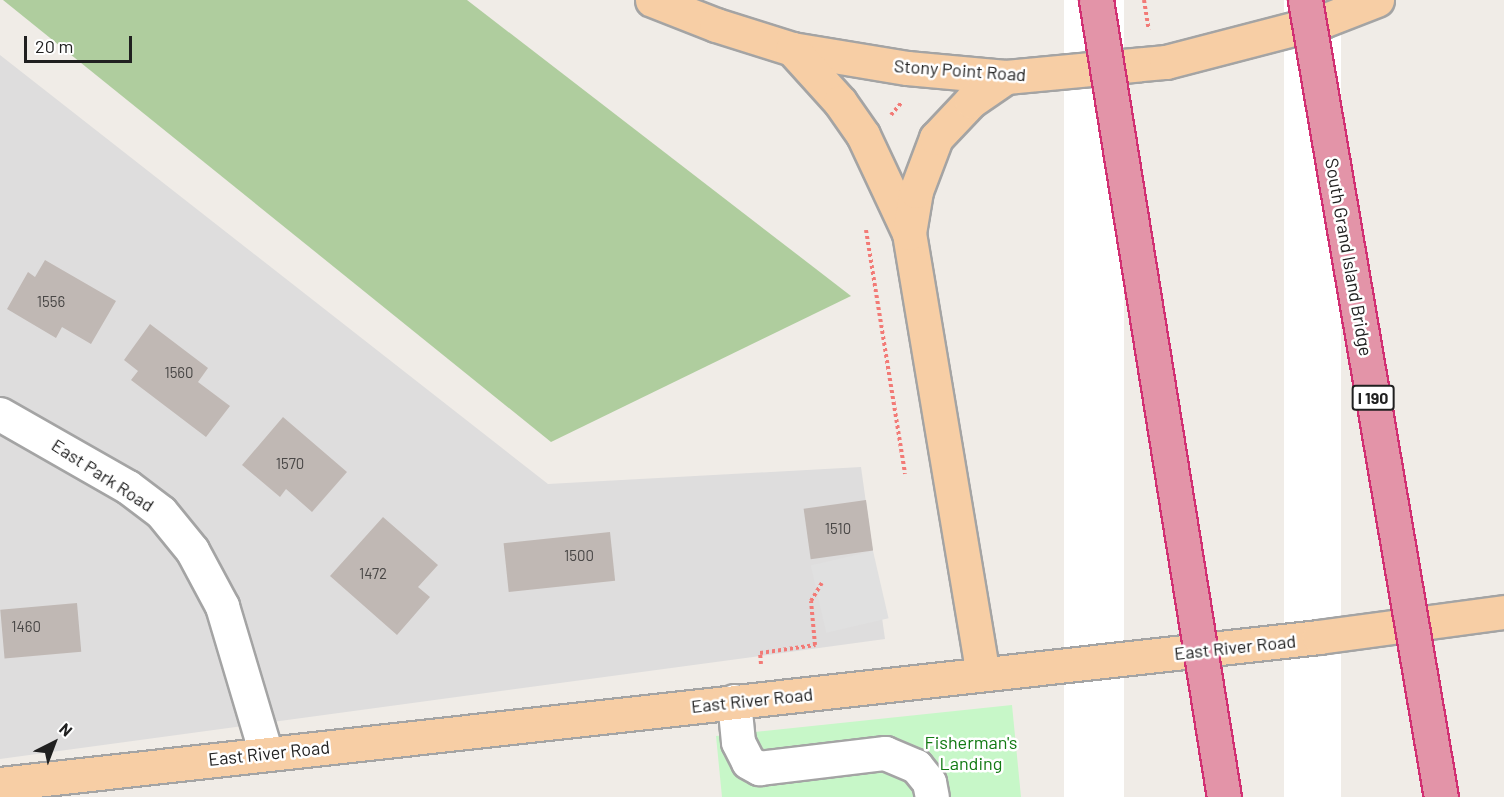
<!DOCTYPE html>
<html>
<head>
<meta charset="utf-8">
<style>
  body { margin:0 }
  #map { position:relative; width:1504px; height:797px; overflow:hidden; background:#f0ece7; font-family:Barlow,sans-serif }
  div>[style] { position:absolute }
  .residential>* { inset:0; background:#dedddd }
  .forest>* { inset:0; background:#afcd9e }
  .park>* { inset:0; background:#c7f7c8 }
  .parking>* { inset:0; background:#e0e0e0; transform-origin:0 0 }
  .pier>* { inset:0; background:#fff; transform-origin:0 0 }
  .building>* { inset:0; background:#c0b8b4; transform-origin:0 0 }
  .path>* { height:4px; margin-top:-2px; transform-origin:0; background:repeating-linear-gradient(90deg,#f27a76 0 3px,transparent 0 6px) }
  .roads { filter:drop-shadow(2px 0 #a4a4a4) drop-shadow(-2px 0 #a4a4a4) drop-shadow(0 2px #a4a4a4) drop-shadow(0 -2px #a4a4a4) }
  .minor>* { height:33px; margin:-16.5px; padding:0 16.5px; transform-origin:16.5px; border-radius:16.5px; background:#fff }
  .major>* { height:33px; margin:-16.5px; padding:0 16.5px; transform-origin:16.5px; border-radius:16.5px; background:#f7cea5 }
  .bridges { filter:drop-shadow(2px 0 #d23073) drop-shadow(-2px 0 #d23073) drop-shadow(0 2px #d23073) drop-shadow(0 -2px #d23073) }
  .highway-bridge>* { height:33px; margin:-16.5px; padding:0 16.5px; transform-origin:16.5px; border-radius:16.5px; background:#e394a8 }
  span { translate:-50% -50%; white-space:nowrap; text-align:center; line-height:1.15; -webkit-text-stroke:5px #fff; paint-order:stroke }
  .number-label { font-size:15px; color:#484645 }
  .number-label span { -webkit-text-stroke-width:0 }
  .shield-label span { padding:2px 4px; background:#fff; border:2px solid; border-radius:4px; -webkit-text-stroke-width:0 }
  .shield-label { font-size:16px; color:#202020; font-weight:700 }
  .street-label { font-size:18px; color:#202020 }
  .park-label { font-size:18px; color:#127a13 }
  .north { position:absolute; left:24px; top:713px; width:60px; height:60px; -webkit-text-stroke:4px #fff; paint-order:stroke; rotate:42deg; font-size:16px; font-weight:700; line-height:24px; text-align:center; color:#202020 }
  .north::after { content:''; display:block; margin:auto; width:21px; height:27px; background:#202020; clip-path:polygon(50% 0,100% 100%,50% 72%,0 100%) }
  .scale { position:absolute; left:24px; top:36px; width:108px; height:27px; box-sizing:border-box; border:3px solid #202020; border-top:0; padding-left:8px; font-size:18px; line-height:21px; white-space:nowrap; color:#202020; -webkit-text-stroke:4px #fff; paint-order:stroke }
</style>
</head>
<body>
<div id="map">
  <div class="residential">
    <div style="clip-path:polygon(0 55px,548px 484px,861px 467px,885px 639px,0 759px)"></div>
  </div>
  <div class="forest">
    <div style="clip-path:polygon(3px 0,467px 0,851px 296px,551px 442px)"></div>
  </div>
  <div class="park">
    <div style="clip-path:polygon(1012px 705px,1021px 797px,722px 797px,716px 736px)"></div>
  </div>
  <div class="parking">
    <div style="left:873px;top:551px;width:69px;height:64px;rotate:77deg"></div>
  </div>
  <div class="pier">
    <div style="left:1064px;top:0;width:60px;height:809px"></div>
    <div style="left:1284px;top:0;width:57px;height:809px"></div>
  </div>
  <div class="building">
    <div style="clip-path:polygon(45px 260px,116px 301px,91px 344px,62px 327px,56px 338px,7px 309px,28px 272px,35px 277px)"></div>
    <div style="clip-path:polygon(150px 324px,208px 368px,198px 382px,230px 406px,206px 437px,131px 380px,138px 371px,124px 360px)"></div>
    <div style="clip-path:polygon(283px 417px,347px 472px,312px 512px,286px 489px,280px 497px,242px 465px)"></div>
    <div style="left:866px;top:500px;width:51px;height:63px;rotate:82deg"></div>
    <div style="clip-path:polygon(383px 517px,438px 565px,418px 587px,430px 597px,397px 635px,330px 576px)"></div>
    <div style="left:610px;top:532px;width:49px;height:107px;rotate:84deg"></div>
    <div style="left:77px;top:603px;width:49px;height:77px;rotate:85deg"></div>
  </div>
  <div class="path">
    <div style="left:1144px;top:0;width:30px;rotate:81deg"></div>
    <div style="left:891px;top:115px;width:17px;rotate:-50deg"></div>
    <div style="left:866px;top:230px;width:247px;rotate:80.9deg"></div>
    <div style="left:761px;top:664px;width:11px;rotate:-95deg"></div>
    <div style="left:760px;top:653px;width:56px;rotate:-8.3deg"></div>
    <div style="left:815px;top:645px;width:44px;rotate:-95.2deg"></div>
    <div style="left:811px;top:601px;width:21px;rotate:-59deg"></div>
  </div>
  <div class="roads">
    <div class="minor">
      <div style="left:0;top:414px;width:147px;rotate:29.7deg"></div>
      <div style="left:128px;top:487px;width:41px;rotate:37.1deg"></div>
      <div style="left:161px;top:512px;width:49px;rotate:50.8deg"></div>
      <div style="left:192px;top:550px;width:64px;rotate:61.8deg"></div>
      <div style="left:222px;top:606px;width:154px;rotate:73.4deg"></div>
      <div style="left:734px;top:701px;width:41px;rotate:84.4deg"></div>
      <div style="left:738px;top:742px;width:22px;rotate:63deg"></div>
      <div style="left:748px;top:762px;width:13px;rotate:29deg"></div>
      <div style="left:759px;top:768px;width:127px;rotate:-6.8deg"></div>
      <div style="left:885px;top:753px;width:34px;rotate:23deg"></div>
      <div style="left:916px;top:766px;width:21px;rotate:51deg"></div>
      <div style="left:929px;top:782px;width:15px;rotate:79deg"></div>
    </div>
    <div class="major">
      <div style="left:652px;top:0;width:69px;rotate:21.3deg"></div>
      <div style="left:716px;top:25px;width:80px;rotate:17.5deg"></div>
      <div style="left:792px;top:49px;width:117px;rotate:9.4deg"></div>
      <div style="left:907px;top:68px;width:99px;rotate:5.2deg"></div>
      <div style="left:1006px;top:77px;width:161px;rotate:-5.4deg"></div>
      <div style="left:1166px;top:62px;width:162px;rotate:-14.6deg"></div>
      <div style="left:1323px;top:21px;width:58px;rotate:-21.3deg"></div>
      <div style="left:792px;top:49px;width:72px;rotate:47.8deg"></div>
      <div style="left:840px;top:102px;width:40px;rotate:55.1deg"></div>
      <div style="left:863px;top:135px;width:108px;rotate:64.9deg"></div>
      <div style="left:909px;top:233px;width:447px;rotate:80.5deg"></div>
      <div style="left:909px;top:233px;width:43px;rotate:-80.5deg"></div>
      <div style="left:916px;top:191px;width:57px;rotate:-69.3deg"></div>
      <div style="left:936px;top:138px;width:51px;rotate:-46.6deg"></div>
      <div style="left:971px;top:101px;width:42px;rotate:-34.4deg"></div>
      <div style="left:0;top:784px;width:1327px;rotate:-6.36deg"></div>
      <div style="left:1319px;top:637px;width:187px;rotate:-7.7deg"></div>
    </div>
  </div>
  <div class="bridges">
    <div class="highway-bridge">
      <div style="left:1096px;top:0;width:807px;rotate:80.88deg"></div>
      <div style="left:1305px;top:0;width:809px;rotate:80.32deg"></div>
    </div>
  </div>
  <div class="number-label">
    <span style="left:51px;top:302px">1556</span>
    <span style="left:179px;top:373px">1560</span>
    <span style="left:290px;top:464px">1570</span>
    <span style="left:838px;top:529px">1510</span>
    <span style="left:579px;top:556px">1500</span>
    <span style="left:373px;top:574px">1472</span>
    <span style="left:26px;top:627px">1460</span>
  </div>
  <div class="shield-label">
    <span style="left:1373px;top:398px">I 190</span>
  </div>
  <div class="street-label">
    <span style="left:960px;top:70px;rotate:4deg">Stony Point Road</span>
    <span style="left:1349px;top:257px;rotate:80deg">South Grand Island Bridge</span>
    <span style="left:103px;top:475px;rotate:33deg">East Park Road</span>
    <span style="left:1235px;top:647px;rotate:-6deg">East River Road</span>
    <span style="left:752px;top:700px;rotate:-6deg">East River Road</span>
    <span style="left:269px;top:753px;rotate:-6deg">East River Road</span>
  </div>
  <div class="park-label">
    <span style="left:971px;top:753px">Fisherman's<br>Landing</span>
  </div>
  <div class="north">N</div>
  <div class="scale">20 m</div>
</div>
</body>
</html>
